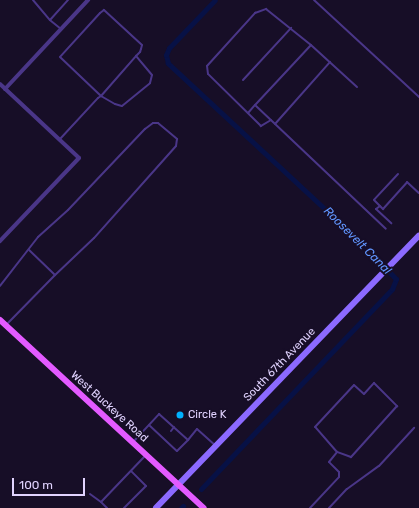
<!DOCTYPE html>
<html>
<head>
<meta charset="utf-8">
<style>
  body { margin:0 }
  #map { position:relative; width:419px; height:508px; overflow:hidden; background:#170e27; font-family:Rubik,sans-serif }
  div>[style] { position:absolute }
  .canal>* { height:5px; margin:-2.5px; padding:0 2.5px; transform-origin:2.5px; border-radius:2.5px; background:#071146 }
  .service>* { height:2px; margin:-1px; padding:0 1px; transform-origin:1px; border-radius:1px; background:#4a3688 }
  .minor>* { height:4px; margin:-2px; padding:0 2px; transform-origin:2px; border-radius:2px; background:#4a3688 }
  .secondary>* { height:5.5px; margin:-2.75px; padding:0 2.75px; transform-origin:2.75px; border-radius:2.75px; background:#8c6aff }
  .primary>* { height:6px; margin:-3px; padding:0 3px; transform-origin:3px; border-radius:3px; background:#e35aff }
  .dots>* { width:11px; height:11px; translate:-50% -50%; box-sizing:border-box; border:2px solid #170e27; border-radius:50% }
  span { translate:-50% -50%; white-space:nowrap; text-align:center; line-height:1.15; -webkit-text-stroke:4px #170e27; paint-order:stroke }
  .street-label { font-size:11px; color:#e1d3ff }
  .poi-label { font-size:11px; color:#e1d3ff }
  .left { translate:0 -50%; text-align:left }
  .water-label { font-size:12px; color:#6196ff; font-style:italic }
  .scale { position:absolute; left:12px; top:478px; width:73px; height:18px; box-sizing:border-box; border:2px solid #e1d3ff; border-top:0; padding-left:5px; font-size:12px; line-height:14px; white-space:nowrap; color:#e1d3ff; -webkit-text-stroke:3px #170e27; paint-order:stroke }
</style>
</head>
<body>
<div id="map">
  <div class="canal">
    <div style="left:201px;top:489px;width:277px;rotate:-46.3deg"></div>
    <div style="left:392px;top:289px;width:11px;rotate:-68deg"></div>
    <div style="left:396px;top:279px;width:40px;rotate:-133deg"></div>
    <div style="left:369px;top:250px;width:275px;rotate:-137.1deg"></div>
    <div style="left:168px;top:63px;width:8px;rotate:-104deg"></div>
    <div style="left:166px;top:55px;width:8px;rotate:-67deg"></div>
    <div style="left:169px;top:48px;width:66px;rotate:-46.2deg"></div>
    <div style="left:181px;top:508px;width:3px;rotate:-45deg"></div>
  </div>
  <div class="service">
    <div style="left:33px;top:0;width:26px;rotate:50deg"></div>
    <div style="left:314px;top:0;width:143px;rotate:42.7deg"></div>
    <div style="left:61px;top:29px;width:14px;rotate:-141deg"></div>
    <div style="left:50px;top:20px;width:27px;rotate:-48deg"></div>
    <div style="left:243px;top:80px;width:71px;rotate:-47.3deg"></div>
    <div style="left:357px;top:87px;width:62px;rotate:-137.6deg"></div>
    <div style="left:311px;top:45px;width:82px;rotate:133deg"></div>
    <div style="left:255px;top:105px;width:180px;rotate:43.4deg"></div>
    <div style="left:248px;top:113px;width:11px;rotate:-49deg"></div>
    <div style="left:271px;top:120px;width:12px;rotate:149deg"></div>
    <div style="left:261px;top:126px;width:74px;rotate:-135.5deg"></div>
    <div style="left:208px;top:74px;width:8px;rotate:-97deg"></div>
    <div style="left:207px;top:66px;width:72px;rotate:-47.8deg"></div>
    <div style="left:255px;top:13px;width:12px;rotate:-20deg"></div>
    <div style="left:266px;top:9px;width:58px;rotate:38.7deg"></div>
    <div style="left:275px;top:124px;width:83px;rotate:-48.4deg"></div>
    <div style="left:60px;top:139px;width:56px;rotate:-47.2deg"></div>
    <div style="left:98px;top:98px;width:4px;rotate:-34deg"></div>
    <div style="left:101px;top:96px;width:53px;rotate:-48.8deg"></div>
    <div style="left:136px;top:56px;width:6px;rotate:-45deg"></div>
    <div style="left:140px;top:52px;width:3px;rotate:-72deg"></div>
    <div style="left:141px;top:49px;width:4px;rotate:-76deg"></div>
    <div style="left:142px;top:45px;width:52px;rotate:-137.4deg"></div>
    <div style="left:104px;top:10px;width:5px;rotate:143deg"></div>
    <div style="left:100px;top:13px;width:59px;rotate:132.3deg"></div>
    <div style="left:60px;top:57px;width:57px;rotate:43.6deg"></div>
    <div style="left:101px;top:96px;width:16px;rotate:30deg"></div>
    <div style="left:115px;top:104px;width:7px;rotate:16deg"></div>
    <div style="left:122px;top:106px;width:36px;rotate:-39deg"></div>
    <div style="left:150px;top:83px;width:8px;rotate:-76deg"></div>
    <div style="left:152px;top:75px;width:25px;rotate:-130deg"></div>
    <div style="left:398px;top:174px;width:35px;rotate:133deg"></div>
    <div style="left:374px;top:200px;width:13px;rotate:45deg"></div>
    <div style="left:383px;top:209px;width:36px;rotate:-48deg"></div>
    <div style="left:407px;top:182px;width:16px;rotate:43deg"></div>
    <div style="left:380px;top:206px;width:5px;rotate:143deg"></div>
    <div style="left:376px;top:209px;width:21px;rotate:43deg"></div>
    <div style="left:0;top:286px;width:62px;rotate:-52.2deg"></div>
    <div style="left:38px;top:237px;width:40px;rotate:-42deg"></div>
    <div style="left:68px;top:210px;width:112px;rotate:-46.5deg"></div>
    <div style="left:145px;top:129px;width:10px;rotate:-37deg"></div>
    <div style="left:153px;top:123px;width:5px"></div>
    <div style="left:158px;top:123px;width:25px;rotate:40deg"></div>
    <div style="left:177px;top:139px;width:7px;rotate:98deg"></div>
    <div style="left:176px;top:146px;width:123px;rotate:131.7deg"></div>
    <div style="left:94px;top:238px;width:54px;rotate:136.5deg"></div>
    <div style="left:55px;top:275px;width:36px;rotate:-136deg"></div>
    <div style="left:7px;top:324px;width:69px;rotate:-45.6deg"></div>
    <div style="left:149px;top:425px;width:38px;rotate:43deg"></div>
    <div style="left:177px;top:451px;width:16px;rotate:-45deg"></div>
    <div style="left:171px;top:431px;width:5px;rotate:-53deg"></div>
    <div style="left:134px;top:441px;width:37px;rotate:-47deg"></div>
    <div style="left:159px;top:414px;width:39px;rotate:42deg"></div>
    <div style="left:188px;top:440px;width:14px;rotate:-51deg"></div>
    <div style="left:197px;top:429px;width:24px;rotate:42deg"></div>
    <div style="left:90px;top:494px;width:14px;rotate:36deg"></div>
    <div style="left:107px;top:508px;width:8px;rotate:-135deg"></div>
    <div style="left:101px;top:502px;width:64px;rotate:-46.3deg"></div>
    <div style="left:124px;top:508px;width:31px;rotate:-45deg"></div>
    <div style="left:146px;top:486px;width:21px;rotate:-135deg"></div>
    <div style="left:310px;top:508px;width:42px;rotate:-46.9deg"></div>
    <div style="left:339px;top:477px;width:5px;rotate:-90deg"></div>
    <div style="left:339px;top:472px;width:14px;rotate:-135deg"></div>
    <div style="left:329px;top:462px;width:13px;rotate:-51deg"></div>
    <div style="left:337px;top:452px;width:33px;rotate:-131deg"></div>
    <div style="left:315px;top:427px;width:57px;rotate:-47.1deg"></div>
    <div style="left:354px;top:385px;width:13px;rotate:42deg"></div>
    <div style="left:364px;top:394px;width:15px;rotate:-48deg"></div>
    <div style="left:374px;top:383px;width:33px;rotate:45deg"></div>
    <div style="left:397px;top:406px;width:69px;rotate:132deg"></div>
    <div style="left:351px;top:457px;width:15px;rotate:-160deg"></div>
    <div style="left:329px;top:508px;width:26px;rotate:-47deg"></div>
    <div style="left:347px;top:489px;width:39px;rotate:-36deg"></div>
    <div style="left:379px;top:466px;width:52px;rotate:-47.4deg"></div>
  </div>
  <div class="minor">
    <div style="left:0;top:84px;width:108px;rotate:43.1deg"></div>
    <div style="left:79px;top:158px;width:115px;rotate:133.6deg"></div>
    <div style="left:5px;top:89px;width:122px;rotate:-47deg"></div>
  </div>
  <div class="secondary">
    <div style="left:156px;top:508px;width:378px;rotate:-46deg"></div>
  </div>
  <div class="primary">
    <div style="left:0;top:320px;width:277px;rotate:42.7deg"></div>
  </div>
  <div class="dots">
    <div style="left:180px;top:415px;background:#00b1fe"></div>
  </div>
  <div class="street-label">
    <span style="left:280px;top:365px;rotate:-46deg">South 67th Avenue</span>
    <span style="left:109px;top:407px;rotate:42deg">West Buckeye Road</span>
  </div>
  <div class="poi-label">
    <span class="left" style="left:188px;top:415px">Circle K</span>
  </div>
  <div class="water-label">
    <span style="left:357px;top:241px;rotate:45deg">Roosevelt Canal</span>
  </div>
  <div class="scale">100 m</div>
</div>
</body>
</html>
